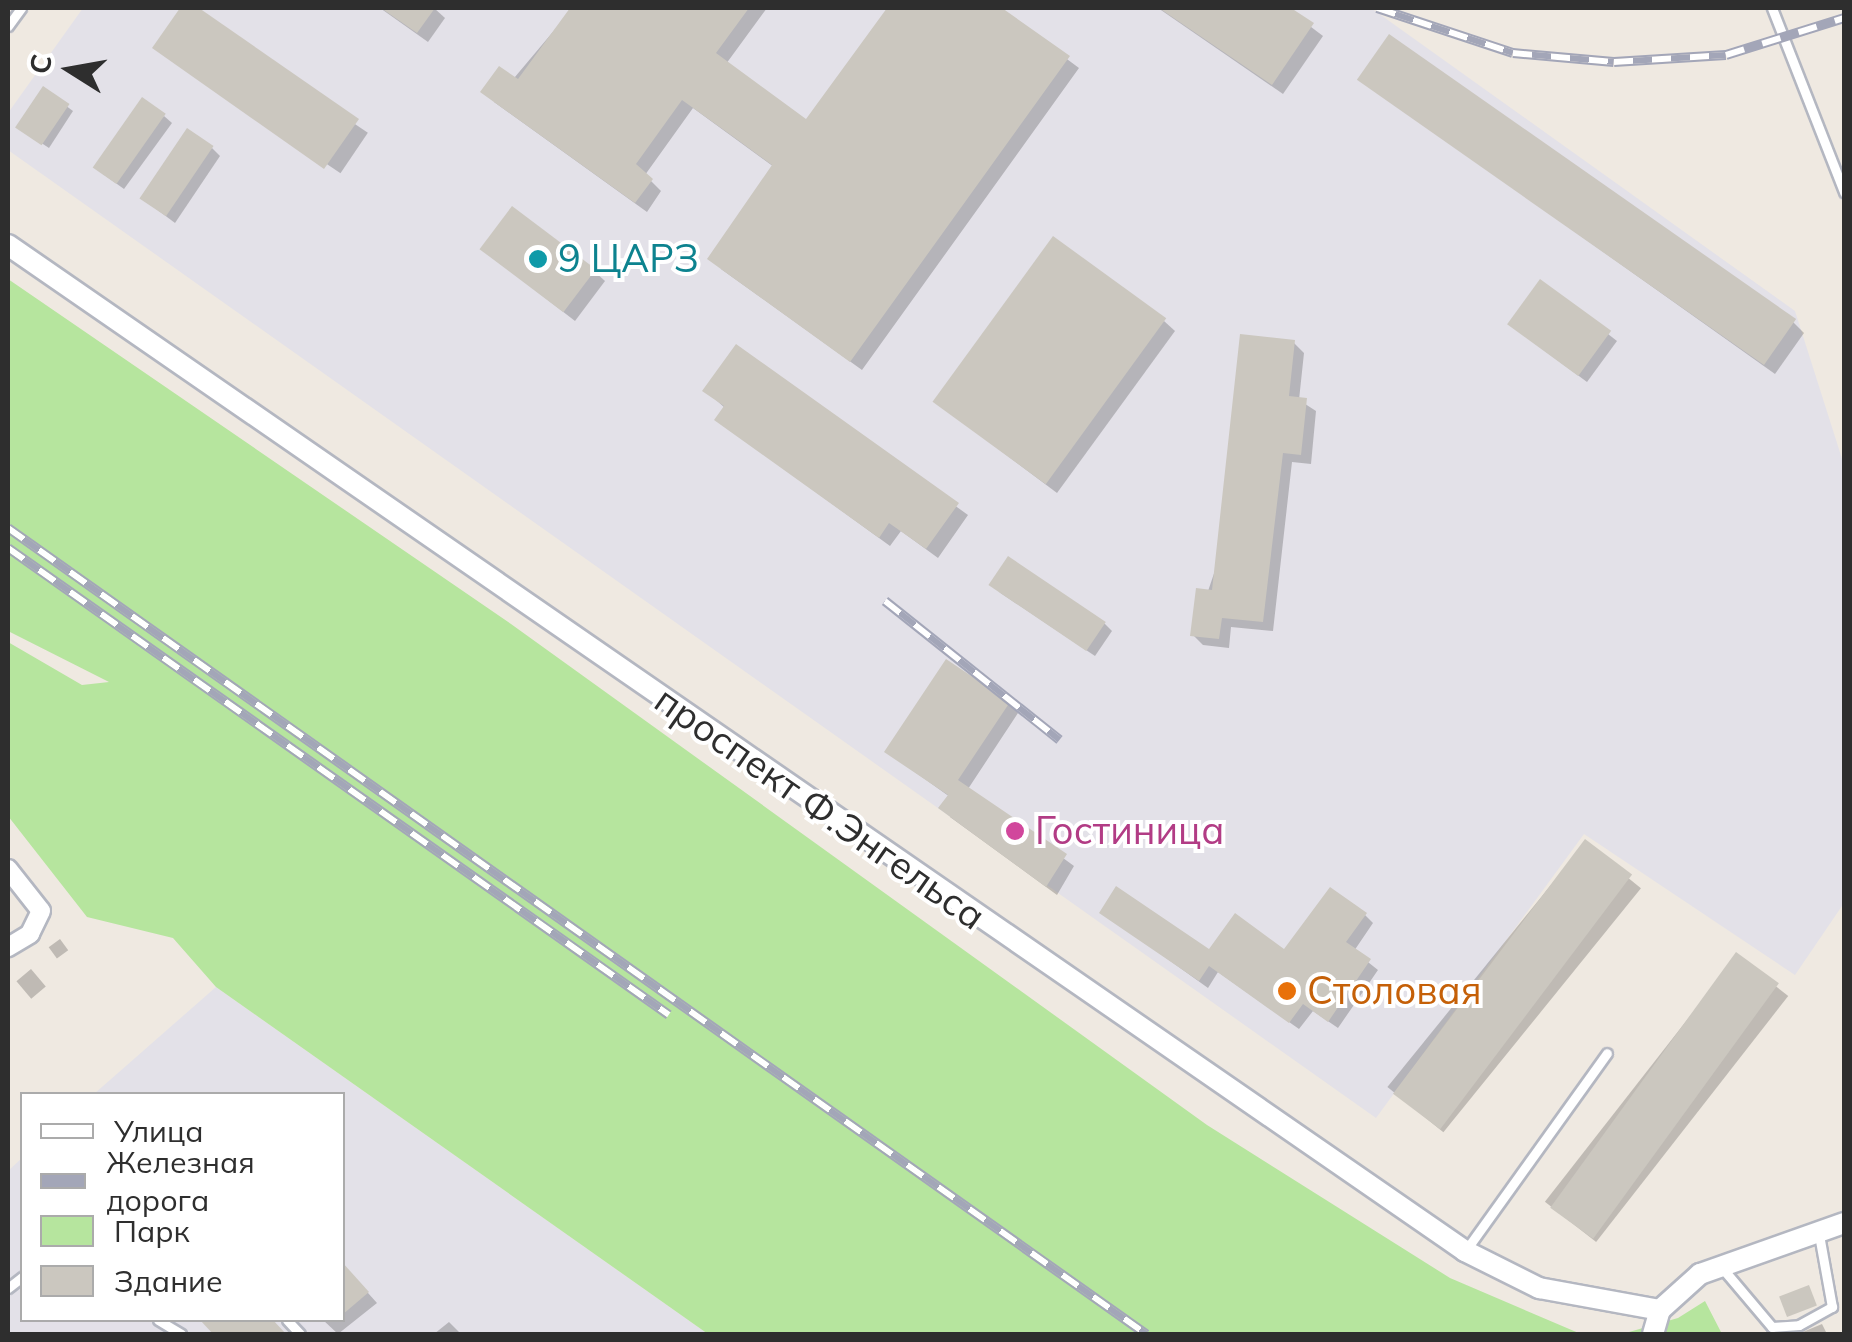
<!DOCTYPE html>
<html>
<head>
<meta charset="utf-8">
<style>
  body { margin:0 }
  #map { position:relative; width:1852px; height:1342px; overflow:hidden; background:#efe9e1; font-family:Mulish,sans-serif }
  div>[style] { position:absolute }
  .industrial>* { inset:0; background:#e3e1e8 }
  .green>* { inset:0; background:#b6e59e }
  .shadow>* { inset:0; background:#0003; transform-origin:0 0 }
  .building>* { inset:0; background:#cbc7bf; transform-origin:0 0 }
  .roads { filter:drop-shadow(2px 0 #b4b7c1) drop-shadow(-2px 0 #b4b7c1) drop-shadow(0 2px #b4b7c1) drop-shadow(0 -2px #b4b7c1) }
  .service>* { height:9px; margin:-4.5px; padding:0 4.5px; transform-origin:4.5px; border-radius:4.5px; background:#fff }
  .minor>* { height:18px; margin:-9px; padding:0 9px; transform-origin:9px; border-radius:9px; background:#fff }
  .tertiary>* { height:20px; margin:-10px; padding:0 10px; transform-origin:10px; border-radius:10px; background:#fff }
  .rail>* { height:10px; margin-top:-5px; transform-origin:0; background:repeating-linear-gradient(90deg,#fff 0 19px,#a3a6b8 0 38px); box-sizing:border-box; border-block:2px solid #a3a6b8 }
  .dots>* { width:28px; height:28px; translate:-50% -50%; box-sizing:border-box; border:5px solid #fff; border-radius:50% }
  span { translate:-50% -50%; white-space:nowrap; text-align:center; line-height:1.15; -webkit-text-stroke:8px #fff; paint-order:stroke }
  .culture-label { font-size:38px; color:#0d838f }
  .left { translate:0 -50%; text-align:left }
  .street-label { font-size:38px; color:#2e2e2e }
  .hotel-label { font-size:38px; color:#b23c85 }
  .food-label { font-size:38px; color:#c56008 }
  .frame { position:absolute; inset:0; border:10px solid #2e2e2e; pointer-events:none }
  .legend { position:absolute; left:20px; top:1092px; width:325px; height:230px; box-sizing:border-box; background:#fff; border:2px solid #ababab; margin:0; padding:12px 18px; list-style:none; font-size:30px; color:#2e2e2e }
  .legend li { display:flex; align-items:center; gap:20px; height:50px }
  .legend b { width:50px; border:2px solid #ababab }
  .north { position:absolute; left:20px; top:20px; width:100px; height:100px; -webkit-text-stroke:8px #fff; paint-order:stroke; rotate:281deg; font-size:28px; font-weight:700; line-height:40px; text-align:center; color:#2e2e2e }
  .north::after { content:''; display:block; margin:auto; width:35px; height:45px; background:#2e2e2e; clip-path:polygon(50% 0,100% 100%,50% 72%,0 100%) }
</style>
</head>
<body>
<div id="map">
  <div class="industrial">
    <div style="clip-path:polygon(83px 8px,1371px 8px,1795px 311px,1844px 465px,1844px 903px,1795px 975px,1584px 834px,1376px 1118px,8px 150px,8px 113px)"></div>
    <div style="clip-path:polygon(216px 987px,708px 1334px,8px 1334px,8px 1171px,22px 1158px,22px 1320px,342px 1320px,342px 1094px,94px 1094px)"></div>
  </div>
  <div class="green">
    <div style="clip-path:polygon(8px 279px,511px 624px,1207px 1125px,1450px 1278px,1581px 1334px,708px 1334px,216px 987px,173px 938px,87px 917px,8px 816px,8px 642px,82px 685px,109px 682px,8px 631px)"></div>
    <div style="clip-path:polygon(1705px 1301px,1722px 1334px,1622px 1334px,1678px 1318px)"></div>
  </div>
  <div class="shadow">
    <div style="left:183px;top:8px;width:223px;height:49px;rotate:34deg"></div>
    <div style="clip-path:polygon(380px 8px,434px 8px,445px 18px,428px 42px)"></div>
    <div style="clip-path:polygon(573px 8px,767px 8px,726px 64px,807px 123px,890px 8px,998px 8px,1079px 68px,862px 370px,721px 269px,774px 167px,693px 108px,645px 175px,661px 191px,647px 212px,494px 102px)"></div>
    <div style="clip-path:polygon(1158px 8px,1286px 8px,1323px 36px,1283px 94px)"></div>
    <div style="clip-path:polygon(1360px 79px,1793px 322px,1804px 333px,1775px 374px)"></div>
    <div style="clip-path:polygon(43px 89px,73px 111px,49px 148px,23px 131px)"></div>
    <div style="clip-path:polygon(164px 116px,172px 123px,124px 189px,103px 174px)"></div>
    <div style="clip-path:polygon(212px 148px,220px 156px,175px 223px,143px 199px)"></div>
    <div style="clip-path:polygon(483px 250px,594px 271px,605px 281px,575px 321px)"></div>
    <div style="clip-path:polygon(1541px 282px,1617px 341px,1587px 382px,1518px 331px)"></div>
    <div style="clip-path:polygon(1164px 321px,1175px 331px,1057px 493px,936px 402px)"></div>
    <div style="clip-path:polygon(1293px 342px,1304px 353px,1299px 400px,1316px 411px,1311px 464px,1292px 462px,1273px 631px,1231px 627px,1229px 648px,1203px 645px,1193px 635px)"></div>
    <div style="clip-path:polygon(736px 348px,968px 515px,938px 558px,901px 531px,890px 546px,717px 420px,725px 408px,706px 391px)"></div>
    <div style="clip-path:polygon(999px 592px,1105px 624px,1112px 631px,1095px 656px)"></div>
    <div style="clip-path:polygon(1009px 704px,1018px 713px,968px 789px,1074px 866px,1057px 895px,950px 817px,950px 797px,887px 752px)"></div>
    <div style="left:1585px;top:843px;width:72px;height:314px;rotate:39deg"></div>
    <div style="clip-path:polygon(1102px 912px,1210px 952px,1285px 952px,1365px 915px,1373px 923px,1354px 951px,1378px 970px,1338px 1028px,1313px 1011px,1299px 1029px,1218px 972px,1208px 988px)"></div>
    <div style="left:60px;top:939px;width:14px;height:14px;rotate:54deg"></div>
    <div style="left:1737px;top:956px;width:65px;height:312px;rotate:38deg"></div>
    <div style="left:31px;top:969px;width:23px;height:19px;rotate:50deg"></div>
    <div style="clip-path:polygon(342px 1264px,377px 1303px,338px 1334px,323px 1320px,342px 1320px)"></div>
    <div style="clip-path:polygon(203px 1320px,271px 1320px,285px 1334px,216px 1334px)"></div>
    <div style="clip-path:polygon(449px 1322px,461px 1334px,434px 1334px)"></div>
    <div style="clip-path:polygon(1822px 1324px,1827px 1334px,1798px 1334px)"></div>
  </div>
  <div class="building">
    <div style="clip-path:polygon(180px 8px,199px 8px,359px 119px,324px 169px,152px 48px)"></div>
    <div style="clip-path:polygon(381px 8px,435px 8px,417px 33px)"></div>
    <div style="clip-path:polygon(570px 8px,749px 8px,716px 53px,806px 119px,887px 8px,1002px 8px,1070px 56px,850px 362px,707px 259px,772px 165px,735px 138px,682px 100px,636px 164px,653px 179px,635px 203px,480px 92px,499px 66px,518px 79px)"></div>
    <div style="clip-path:polygon(1159px 8px,1291px 8px,1314px 23px,1272px 85px)"></div>
    <div style="left:1389px;top:34px;width:497px;height:56px;rotate:35deg"></div>
    <div style="left:43px;top:86px;width:32px;height:50px;rotate:34deg"></div>
    <div style="left:142px;top:97px;width:29px;height:86px;rotate:35deg"></div>
    <div style="left:187px;top:128px;width:32px;height:85px;rotate:34deg"></div>
    <div style="left:512px;top:206px;width:105px;height:54px;rotate:37deg"></div>
    <div style="left:1053px;top:236px;width:140px;height:205px;rotate:36deg"></div>
    <div style="left:1540px;top:279px;width:88px;height:56px;rotate:36deg"></div>
    <div style="clip-path:polygon(1240px 334px,1295px 340px,1289px 396px,1307px 398px,1301px 455px,1283px 453px,1263px 622px,1222px 618px,1219px 639px,1190px 636px,1196px 588px,1212px 590px)"></div>
    <div style="clip-path:polygon(736px 344px,959px 503px,926px 549px,889px 523px,879px 538px,714px 420px,724px 406px,702px 391px)"></div>
    <div style="left:1008px;top:556px;width:118px;height:35px;rotate:34deg"></div>
    <div style="clip-path:polygon(946px 659px,1010px 702px,958px 780px,1067px 854px,1046px 887px,938px 808px,948px 795px,884px 752px)"></div>
    <div style="left:1585px;top:839px;width:59px;height:319px;rotate:37deg"></div>
    <div style="clip-path:polygon(1116px 886px,1209px 949px,1235px 913px,1284px 949px,1330px 887px,1367px 913px,1346px 942px,1371px 959px,1328px 1022px,1303px 1004px,1289px 1023px,1209px 966px,1199px 981px,1099px 913px)"></div>
    <div style="left:1736px;top:952px;width:53px;height:316px;rotate:36deg"></div>
    <div style="clip-path:polygon(342px 1262px,369px 1292px,342px 1315px)"></div>
    <div style="left:1809px;top:1285px;width:22px;height:32px;rotate:69deg"></div>
    <div style="clip-path:polygon(200px 1320px,273px 1320px,286px 1334px,213px 1334px)"></div>
  </div>
  <div class="roads">
    <div class="service">
      <div style="left:1772px;top:8px;width:198px;rotate:68.6deg"></div>
      <div style="left:8px;top:26px;width:22px;rotate:-54deg"></div>
      <div style="left:1466px;top:1250px;width:242px;rotate:-54.4deg"></div>
      <div style="left:1723px;top:1269px;width:76px;rotate:49.8deg"></div>
      <div style="left:1772px;top:1327px;width:27px;rotate:-4deg"></div>
      <div style="left:1799px;top:1325px;width:38px;rotate:-29deg"></div>
      <div style="left:1832px;top:1307px;width:73px;rotate:-100.2deg"></div>
      <div style="left:8px;top:1288px;width:18px;rotate:-38deg"></div>
      <div style="left:158px;top:1320px;width:27px;rotate:31deg"></div>
      <div style="left:287px;top:1320px;width:19px;rotate:47deg"></div>
    </div>
    <div class="minor">
      <div style="left:8px;top:869px;width:53px;rotate:51.8deg"></div>
      <div style="left:41px;top:911px;width:25px;rotate:116deg"></div>
      <div style="left:30px;top:934px;width:26px;rotate:149deg"></div>
    </div>
    <div class="tertiary">
      <div style="left:8px;top:245px;width:1771px;rotate:34.62deg"></div>
      <div style="left:1465px;top:1251px;width:83px;rotate:26.6deg"></div>
      <div style="left:1539px;top:1288px;width:123px;rotate:10.3deg"></div>
      <div style="left:1660px;top:1310px;width:54px;rotate:-42deg"></div>
      <div style="left:1700px;top:1274px;width:153px;rotate:-19.5deg"></div>
      <div style="left:1653px;top:1334px;width:25px;rotate:-74deg"></div>
    </div>
  </div>
  <div class="rail">
    <div style="left:1377px;top:8px;width:143px;rotate:18.3deg"></div>
    <div style="left:1513px;top:53px;width:101px;rotate:5.1deg"></div>
    <div style="left:1614px;top:62px;width:112px;rotate:-3.6deg"></div>
    <div style="left:1726px;top:55px;width:124px;rotate:-17.4deg"></div>
    <div style="left:8px;top:528px;width:1395px;rotate:35.31deg"></div>
    <div style="left:8px;top:548px;width:809px;rotate:35.24deg"></div>
    <div style="left:885px;top:601px;width:223px;rotate:38.5deg"></div>
  </div>
  <div class="dots">
    <div style="left:538px;top:259px;background:#0f9aa8"></div>
    <div style="left:1015px;top:831px;background:#d1479c"></div>
    <div style="left:1287px;top:991px;background:#e8710a"></div>
  </div>
  <div class="culture-label">
    <span class="left" style="left:558px;top:259px">9 ЦАРЗ</span>
  </div>
  <div class="street-label">
    <span style="left:820px;top:808px;rotate:35deg">проспект Ф.Энгельса</span>
  </div>
  <div class="hotel-label">
    <span class="left" style="left:1035px;top:831px">Гостиница</span>
  </div>
  <div class="food-label">
    <span class="left" style="left:1307px;top:991px">Столовая</span>
  </div>
  <div class="frame"></div>
  <ul class="legend">
  <li><b style="height:12px;background:#fff"></b>Улица</li>
  <li><b style="height:12px;background:#a3a6b8"></b>Железная дорога</li>
  <li><b style="height:28px;background:#b6e59e"></b>Парк</li>
  <li><b style="height:28px;background:#cbc7bf"></b>Здание</li>
  </ul>
  <div class="north">С</div>
</div>
</body>
</html>
